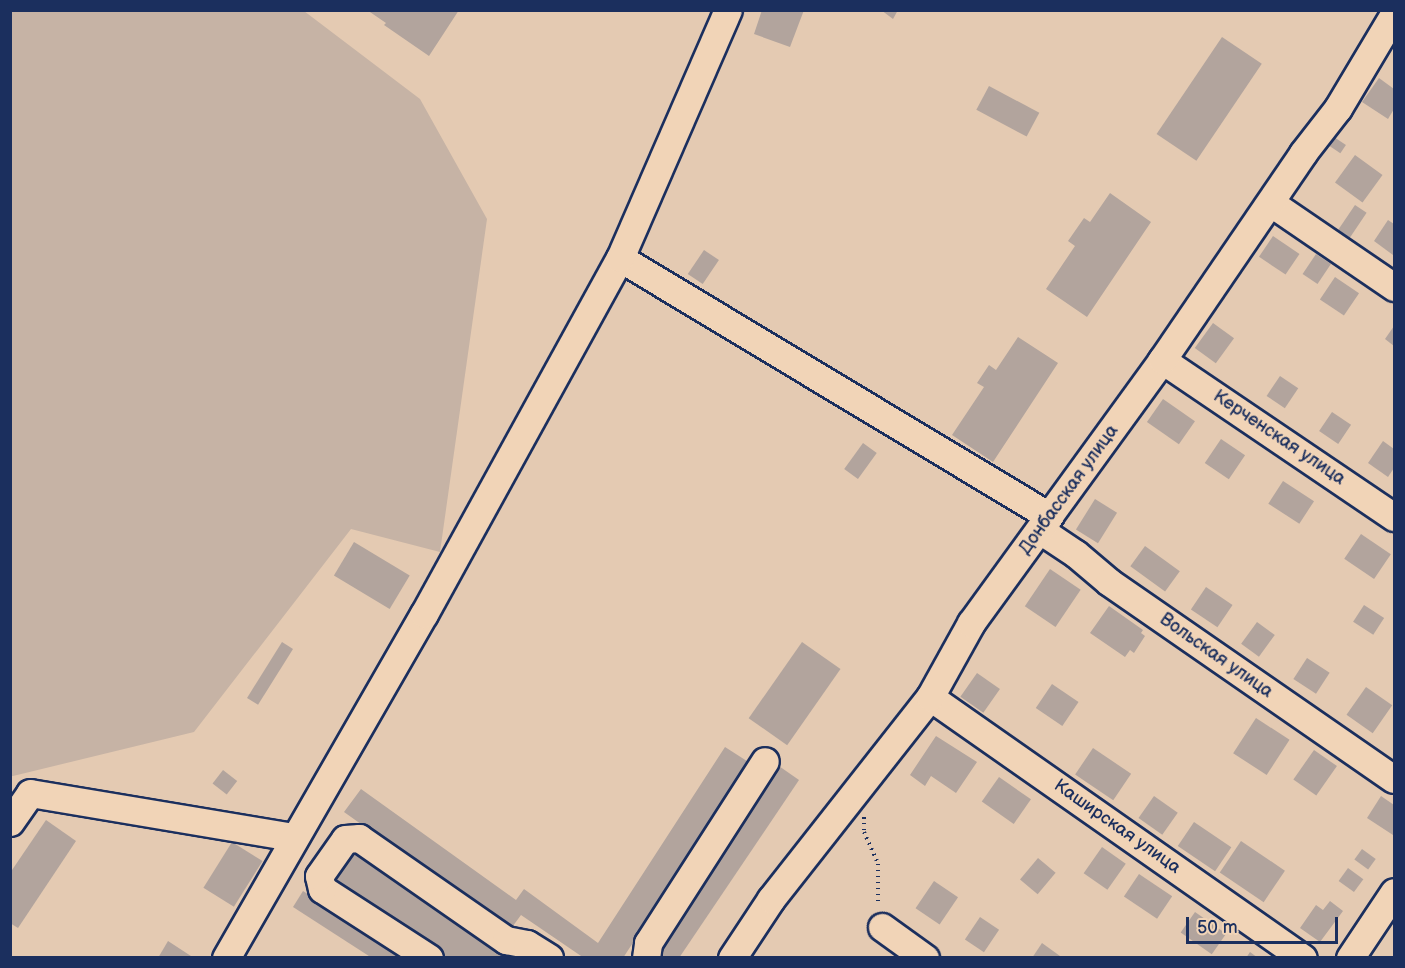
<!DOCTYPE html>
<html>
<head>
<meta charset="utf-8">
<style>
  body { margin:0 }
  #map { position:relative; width:1405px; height:968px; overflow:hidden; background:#e4cab2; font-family:"Balsamiq Sans",sans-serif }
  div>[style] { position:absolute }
  .green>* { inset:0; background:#c6b3a5 }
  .building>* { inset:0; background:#b2a49d; transform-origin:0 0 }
  .path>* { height:4px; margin-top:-2px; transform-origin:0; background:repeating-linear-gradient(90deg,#1b2f5e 0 1.5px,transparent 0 6px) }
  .roads { filter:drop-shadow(2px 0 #1b2f5e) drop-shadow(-2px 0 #1b2f5e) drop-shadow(0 2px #1b2f5e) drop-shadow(0 -2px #1b2f5e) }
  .minor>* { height:27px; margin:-13.5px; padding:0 13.5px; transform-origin:13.5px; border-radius:13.5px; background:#f1d4b7 }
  span { translate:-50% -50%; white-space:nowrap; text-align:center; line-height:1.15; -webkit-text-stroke:4.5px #f1d4b7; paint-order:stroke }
  .street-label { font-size:18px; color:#1b2f5e }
  .frame { position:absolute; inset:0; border:12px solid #1b2f5e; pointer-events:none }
  .scale { position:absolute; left:1186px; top:917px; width:152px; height:27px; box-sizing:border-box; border:3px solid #1b2f5e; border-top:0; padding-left:8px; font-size:18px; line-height:21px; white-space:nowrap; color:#1b2f5e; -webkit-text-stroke:4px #f1d4b7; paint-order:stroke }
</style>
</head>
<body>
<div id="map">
  <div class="green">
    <div style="clip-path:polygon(11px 10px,304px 11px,420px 99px,487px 219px,440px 552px,351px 529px,194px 732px,13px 776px,10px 776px)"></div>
  </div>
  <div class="building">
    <div style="clip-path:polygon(367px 10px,459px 10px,429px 56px,384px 25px,386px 23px)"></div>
    <div style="clip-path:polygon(762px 10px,804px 10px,790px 47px,754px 34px)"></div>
    <div style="clip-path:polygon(881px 10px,898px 10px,893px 19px)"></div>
    <div style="left:1222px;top:37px;width:48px;height:117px;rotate:34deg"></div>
    <div style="clip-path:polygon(1379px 78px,1394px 89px,1394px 109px,1388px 119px,1362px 102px)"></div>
    <div style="left:989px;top:86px;width:57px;height:27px;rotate:28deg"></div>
    <div style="left:1331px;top:135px;width:18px;height:10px;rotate:34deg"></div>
    <div style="left:1355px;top:155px;width:34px;height:34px;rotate:36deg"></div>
    <div style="clip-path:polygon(1110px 193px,1151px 222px,1087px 317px,1046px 289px,1075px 246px,1068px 241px,1084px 218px,1090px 222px)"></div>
    <div style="left:1355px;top:205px;width:14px;height:30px;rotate:34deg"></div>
    <div style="clip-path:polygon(1388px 220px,1394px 224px,1393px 255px,1374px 241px)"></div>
    <div style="left:1273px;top:236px;width:32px;height:25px;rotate:34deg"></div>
    <div style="left:704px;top:250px;width:18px;height:29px;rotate:34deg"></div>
    <div style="left:1316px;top:254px;width:18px;height:24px;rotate:34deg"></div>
    <div style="left:1335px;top:277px;width:29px;height:27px;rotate:34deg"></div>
    <div style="left:1213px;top:323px;width:26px;height:31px;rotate:36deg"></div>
    <div style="clip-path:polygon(1394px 326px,1394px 346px,1385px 339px)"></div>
    <div style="clip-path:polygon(1018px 337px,1058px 363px,993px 462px,952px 435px,984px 387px,977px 383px,989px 365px,996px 370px)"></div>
    <div style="left:1280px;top:376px;width:22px;height:24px;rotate:34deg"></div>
    <div style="left:1163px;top:399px;width:39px;height:28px;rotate:35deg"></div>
    <div style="left:1332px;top:412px;width:23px;height:23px;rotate:34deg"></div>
    <div style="left:1221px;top:439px;width:29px;height:29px;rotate:34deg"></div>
    <div style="clip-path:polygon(1383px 441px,1394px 449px,1394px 468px,1388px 477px,1368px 463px)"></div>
    <div style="left:863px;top:443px;width:17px;height:32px;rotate:36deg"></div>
    <div style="left:1283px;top:481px;width:37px;height:27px;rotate:33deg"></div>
    <div style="left:1095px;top:499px;width:26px;height:36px;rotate:32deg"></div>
    <div style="left:1361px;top:534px;width:36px;height:30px;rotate:34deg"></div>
    <div style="left:354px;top:542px;width:65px;height:39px;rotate:31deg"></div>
    <div style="left:1145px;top:546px;width:43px;height:25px;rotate:36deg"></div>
    <div style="left:1050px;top:569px;width:37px;height:45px;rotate:34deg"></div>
    <div style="left:1206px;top:587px;width:32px;height:27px;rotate:34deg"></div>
    <div style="left:1364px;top:605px;width:24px;height:20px;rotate:33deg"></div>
    <div style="clip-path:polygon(1109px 606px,1143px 630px,1141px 633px,1145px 636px,1134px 653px,1130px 650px,1125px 657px,1090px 633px)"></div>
    <div style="left:1257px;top:622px;width:22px;height:27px;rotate:36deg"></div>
    <div style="left:282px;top:642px;width:13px;height:66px;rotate:32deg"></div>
    <div style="left:802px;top:642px;width:47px;height:93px;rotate:35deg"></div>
    <div style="left:1307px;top:658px;width:27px;height:25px;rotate:33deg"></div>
    <div style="left:977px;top:673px;width:28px;height:29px;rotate:35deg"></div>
    <div style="left:1052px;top:684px;width:32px;height:29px;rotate:34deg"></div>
    <div style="left:1366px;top:687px;width:32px;height:34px;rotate:35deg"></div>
    <div style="left:1256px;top:718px;width:40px;height:42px;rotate:33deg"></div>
    <div style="clip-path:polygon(936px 736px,977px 762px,956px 793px,931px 776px,925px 786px,910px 775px)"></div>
    <div style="clip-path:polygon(725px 747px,750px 763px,623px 958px,584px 958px,521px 915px,510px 930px,344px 812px,361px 789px,516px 900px,524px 889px,598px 943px)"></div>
    <div style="left:1093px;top:748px;width:46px;height:32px;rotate:34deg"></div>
    <div style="left:1314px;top:750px;width:28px;height:36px;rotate:35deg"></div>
    <div style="clip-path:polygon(776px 764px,799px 780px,679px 958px,654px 958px)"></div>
    <div style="left:223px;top:770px;width:18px;height:17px;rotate:38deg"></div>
    <div style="left:999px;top:777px;width:39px;height:30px;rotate:35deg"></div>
    <div style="left:1154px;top:796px;width:29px;height:27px;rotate:35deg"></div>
    <div style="clip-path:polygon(1381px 796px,1394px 805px,1393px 835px,1367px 818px)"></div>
    <div style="clip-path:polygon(46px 820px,76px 841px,18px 928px,10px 923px,10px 873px)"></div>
    <div style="left:1194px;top:822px;width:45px;height:29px;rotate:34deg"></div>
    <div style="left:1241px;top:841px;width:53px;height:38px;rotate:34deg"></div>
    <div style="left:232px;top:842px;width:36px;height:54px;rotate:32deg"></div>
    <div style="clip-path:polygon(347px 846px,512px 958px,444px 958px,326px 878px)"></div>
    <div style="left:1102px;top:847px;width:29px;height:32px;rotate:35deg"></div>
    <div style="left:1362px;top:849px;width:17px;height:13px;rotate:36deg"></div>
    <div style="left:1038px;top:858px;width:23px;height:28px;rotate:40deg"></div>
    <div style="left:1348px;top:868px;width:19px;height:16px;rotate:36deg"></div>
    <div style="left:1139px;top:874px;width:40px;height:27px;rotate:34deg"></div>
    <div style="left:934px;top:881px;width:29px;height:33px;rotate:34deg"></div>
    <div style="clip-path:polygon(303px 891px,408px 958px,372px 958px,293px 907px)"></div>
    <div style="clip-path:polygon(1330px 901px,1343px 911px,1320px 942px,1300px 928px,1316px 905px,1323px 910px)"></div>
    <div style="left:1195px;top:912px;width:38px;height:25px;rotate:35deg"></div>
    <div style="left:980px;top:917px;width:23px;height:27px;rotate:34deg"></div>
    <div style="clip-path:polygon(168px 941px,194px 958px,158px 958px)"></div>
    <div style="clip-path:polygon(1042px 943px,1060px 956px,1059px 958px,1032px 958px)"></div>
    <div style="clip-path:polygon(1250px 952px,1258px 958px,1246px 958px)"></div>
  </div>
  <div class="path">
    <div style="left:864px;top:817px;width:15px;rotate:90deg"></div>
    <div style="left:864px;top:832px;width:35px;rotate:66deg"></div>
    <div style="left:878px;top:864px;width:41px;rotate:90deg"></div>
  </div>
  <div class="roads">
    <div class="minor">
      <div style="left:1271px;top:203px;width:149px;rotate:34.3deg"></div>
      <div style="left:620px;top:258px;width:501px;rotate:31.02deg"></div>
      <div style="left:1162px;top:360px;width:280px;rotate:34.1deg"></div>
      <div style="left:1040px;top:530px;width:43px;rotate:33.7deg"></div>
      <div style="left:1076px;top:554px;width:43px;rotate:40.3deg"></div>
      <div style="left:1109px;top:582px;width:346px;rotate:34.7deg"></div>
      <div style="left:930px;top:697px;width:455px;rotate:35deg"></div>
      <div style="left:10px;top:822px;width:35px;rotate:-55deg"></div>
      <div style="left:30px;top:793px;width:267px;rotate:9.5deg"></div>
      <div style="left:882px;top:927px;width:53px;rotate:35.8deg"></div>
      <div style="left:226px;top:958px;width:397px;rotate:-60.1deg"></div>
      <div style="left:424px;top:614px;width:406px;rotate:-61.2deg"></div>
      <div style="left:620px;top:258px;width:270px;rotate:-66.5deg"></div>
      <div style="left:429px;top:958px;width:127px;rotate:-147.2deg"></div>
      <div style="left:322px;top:889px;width:13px;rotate:-103deg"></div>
      <div style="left:319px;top:876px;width:45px;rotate:-54.9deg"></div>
      <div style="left:345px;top:839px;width:14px;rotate:-4deg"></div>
      <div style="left:359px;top:838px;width:179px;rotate:34.8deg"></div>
      <div style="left:506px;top:940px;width:21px;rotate:11deg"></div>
      <div style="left:527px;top:944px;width:26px;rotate:32deg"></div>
      <div style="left:646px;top:958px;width:15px;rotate:-82deg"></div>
      <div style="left:648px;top:943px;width:216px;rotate:-57.3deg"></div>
      <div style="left:732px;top:958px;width:71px;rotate:-56.5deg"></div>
      <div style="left:771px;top:899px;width:257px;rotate:-51.8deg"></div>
      <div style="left:930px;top:697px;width:85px;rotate:-61deg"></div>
      <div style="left:971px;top:623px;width:325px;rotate:-54deg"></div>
      <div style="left:1162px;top:360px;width:250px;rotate:-55.7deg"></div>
      <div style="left:1303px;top:153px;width:57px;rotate:-52.1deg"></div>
      <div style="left:1338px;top:108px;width:109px;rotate:-59.2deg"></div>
      <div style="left:1350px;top:958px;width:79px;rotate:-56.3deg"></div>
    </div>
  </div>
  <div class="street-label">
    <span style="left:1279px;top:438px;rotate:34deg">Керченская улица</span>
    <span style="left:1069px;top:490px;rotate:-54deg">Донбасская улица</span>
    <span style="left:1216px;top:656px;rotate:35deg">Вольская улица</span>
    <span style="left:1117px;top:827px;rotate:35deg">Каширская улица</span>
  </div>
  <div class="frame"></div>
  <div class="scale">50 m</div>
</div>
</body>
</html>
